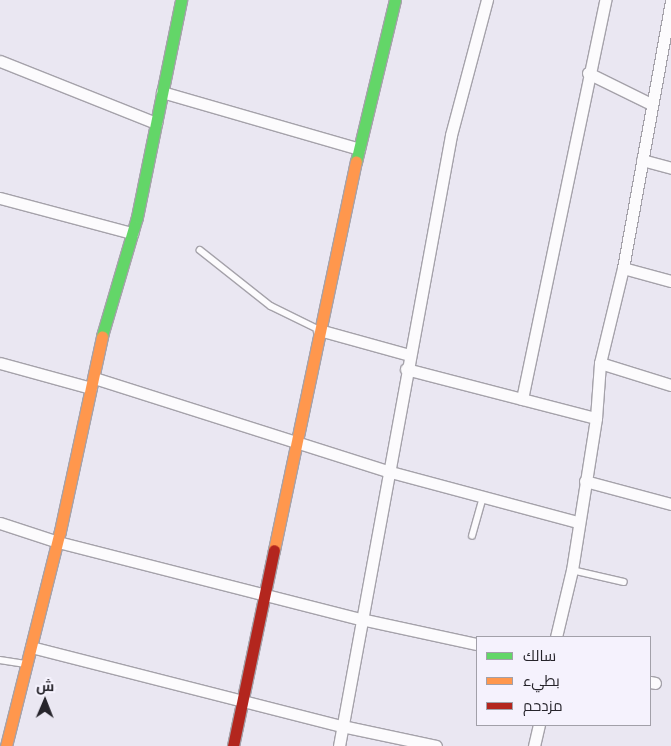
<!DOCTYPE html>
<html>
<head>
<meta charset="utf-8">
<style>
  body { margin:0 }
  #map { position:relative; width:671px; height:746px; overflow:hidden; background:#eae7f2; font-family:Ubuntu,Cairo,sans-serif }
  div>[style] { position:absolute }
  .roads { filter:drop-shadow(1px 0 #a5a2aa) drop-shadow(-1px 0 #a5a2aa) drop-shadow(0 1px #a5a2aa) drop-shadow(0 -1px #a5a2aa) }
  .lane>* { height:5.5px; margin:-2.75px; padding:0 2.75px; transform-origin:2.75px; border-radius:2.75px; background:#fcfbfd }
  .street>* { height:11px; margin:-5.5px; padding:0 5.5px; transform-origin:5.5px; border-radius:5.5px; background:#fcfbfd }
  .fast>* { height:11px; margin:-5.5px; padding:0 5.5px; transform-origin:5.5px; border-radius:5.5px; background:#63d668 }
  .slow>* { height:11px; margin:-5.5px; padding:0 5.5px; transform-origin:5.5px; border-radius:5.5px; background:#ff974d }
  .jam>* { height:11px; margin:-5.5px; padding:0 5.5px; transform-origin:5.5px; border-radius:5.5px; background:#b3261e }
  span { translate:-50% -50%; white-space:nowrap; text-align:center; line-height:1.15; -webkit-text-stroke:5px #f5f2fd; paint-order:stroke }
  .legend { position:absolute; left:476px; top:636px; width:175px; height:90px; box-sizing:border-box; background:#f5f2fd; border:1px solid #a2a0a9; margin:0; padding:6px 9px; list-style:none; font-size:15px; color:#26242b }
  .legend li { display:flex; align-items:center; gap:10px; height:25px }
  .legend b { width:25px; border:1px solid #a2a0a9 }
  .north { position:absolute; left:20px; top:676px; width:50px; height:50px; -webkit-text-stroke:4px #f5f2fd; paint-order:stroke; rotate:1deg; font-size:14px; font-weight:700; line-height:20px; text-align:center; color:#26242b }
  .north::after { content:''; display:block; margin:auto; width:18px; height:22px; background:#26242b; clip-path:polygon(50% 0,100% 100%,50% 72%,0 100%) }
</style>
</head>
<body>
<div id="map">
  <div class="roads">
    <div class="lane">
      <div style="left:200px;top:250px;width:90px;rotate:38.3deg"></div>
      <div style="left:271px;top:306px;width:52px;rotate:26.1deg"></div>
      <div style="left:472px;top:536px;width:41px;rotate:-74.2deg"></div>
      <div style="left:572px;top:570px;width:53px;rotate:13deg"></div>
      <div style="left:0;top:660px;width:24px;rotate:9deg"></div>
    </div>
    <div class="street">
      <div style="left:0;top:61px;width:168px;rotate:21.7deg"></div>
      <div style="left:588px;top:73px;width:70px;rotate:26.2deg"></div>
      <div style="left:162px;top:92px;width:205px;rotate:16.1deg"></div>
      <div style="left:642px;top:160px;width:30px;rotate:15deg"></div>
      <div style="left:0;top:198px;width:137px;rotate:14.9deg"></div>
      <div style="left:623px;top:268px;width:50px;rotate:15.2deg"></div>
      <div style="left:319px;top:330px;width:93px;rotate:15.5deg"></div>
      <div style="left:0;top:363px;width:94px;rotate:15.4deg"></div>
      <div style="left:600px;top:363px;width:74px;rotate:17.2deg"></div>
      <div style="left:406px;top:369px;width:196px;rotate:14.5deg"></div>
      <div style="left:94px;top:378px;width:307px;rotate:17.6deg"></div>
      <div style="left:387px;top:471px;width:198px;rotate:15deg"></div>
      <div style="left:522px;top:399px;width:408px;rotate:-78.2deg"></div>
      <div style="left:585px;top:481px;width:89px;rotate:15deg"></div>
      <div style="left:0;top:523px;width:61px;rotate:18.1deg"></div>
      <div style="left:58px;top:542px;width:313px;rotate:14.3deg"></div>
      <div style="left:361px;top:619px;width:119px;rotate:12.2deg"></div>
      <div style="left:556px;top:637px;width:69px;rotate:-76.6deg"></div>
      <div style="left:572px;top:570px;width:154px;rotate:-81deg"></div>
      <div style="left:596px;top:418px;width:55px;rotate:-85.8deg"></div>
      <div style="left:600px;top:363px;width:98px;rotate:-76.4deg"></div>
      <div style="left:623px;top:268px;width:272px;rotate:-79.8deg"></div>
      <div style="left:31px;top:647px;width:321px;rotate:14.3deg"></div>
      <div style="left:342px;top:726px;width:96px;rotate:12deg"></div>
      <div style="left:650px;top:682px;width:5px;rotate:11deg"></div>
      <div style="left:339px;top:746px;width:621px;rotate:-79.61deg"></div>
      <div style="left:451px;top:135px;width:140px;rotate:-75.1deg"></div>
      <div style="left:534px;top:746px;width:22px;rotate:-77deg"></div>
    </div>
    <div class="fast">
      <div style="left:356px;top:162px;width:167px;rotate:-76.5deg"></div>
      <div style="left:102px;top:336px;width:124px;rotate:-73.6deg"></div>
      <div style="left:137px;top:217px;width:221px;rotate:-78.5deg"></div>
    </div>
    <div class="slow">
      <div style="left:274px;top:550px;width:397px;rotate:-78.1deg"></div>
      <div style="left:6px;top:746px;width:222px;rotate:-75.9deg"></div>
      <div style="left:60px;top:531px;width:199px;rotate:-77.8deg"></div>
    </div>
    <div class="jam">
      <div style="left:233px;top:746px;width:200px;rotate:-78.2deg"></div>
    </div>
  </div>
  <ul class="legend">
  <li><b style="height:6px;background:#63d668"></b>سالك</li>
  <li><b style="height:6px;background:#ff974d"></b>بطيء</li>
  <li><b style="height:6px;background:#b3261e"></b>مزدحم</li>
  </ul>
  <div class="north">ش</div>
</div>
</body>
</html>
